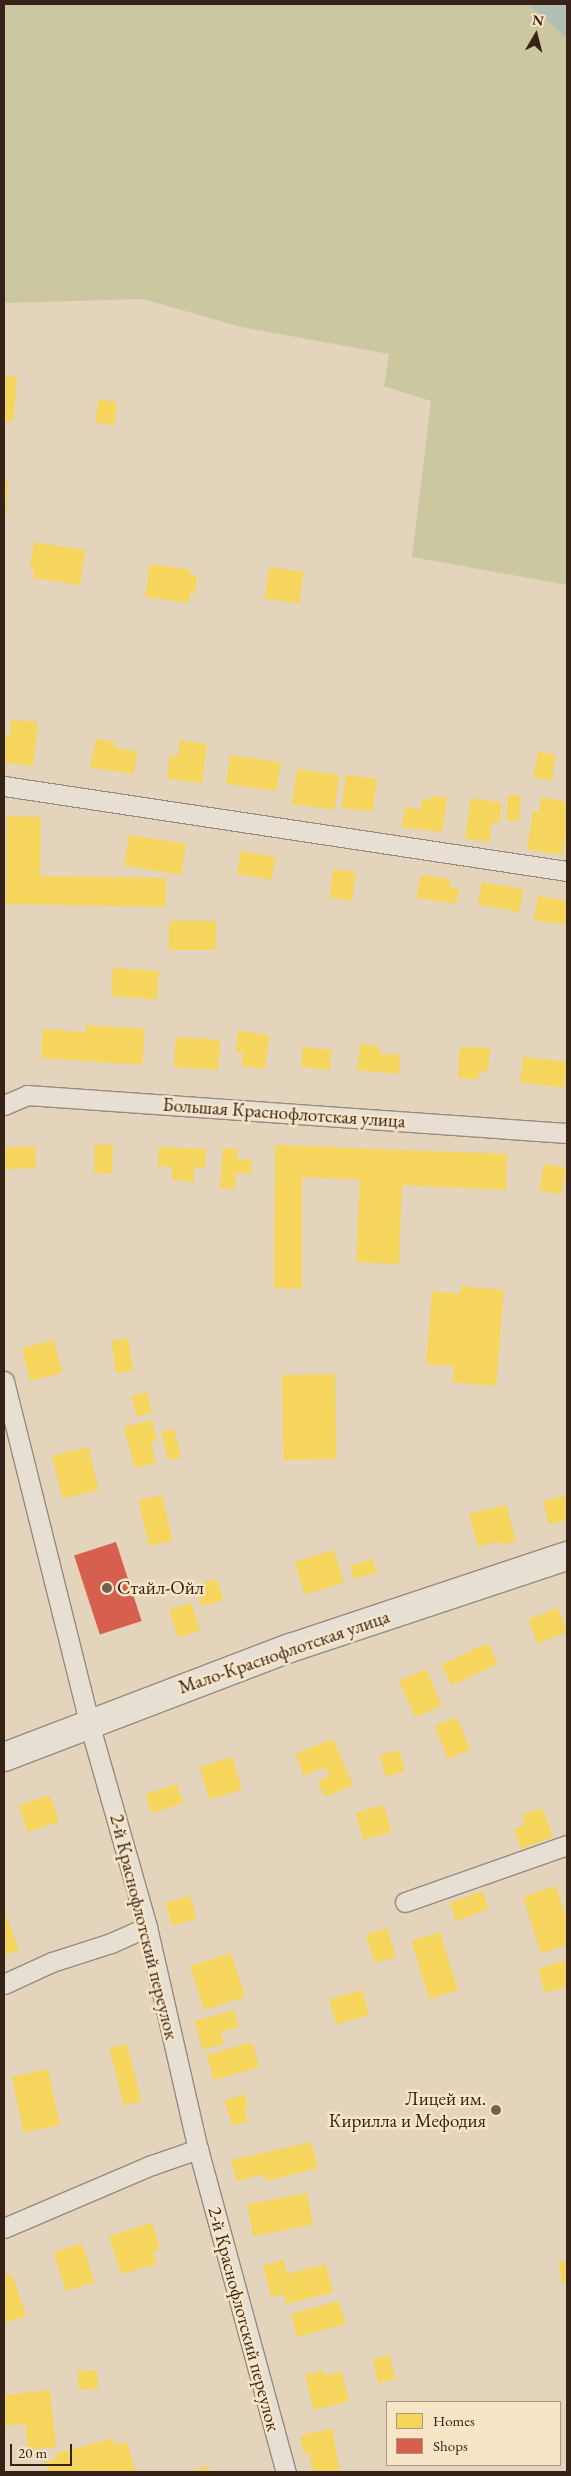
<!DOCTYPE html>
<html>
<head>
<meta charset="utf-8">
<style>
  body { margin:0 }
  #map { position:relative; width:571px; height:2476px; overflow:hidden; background:#e3d4bb; font-family:"EB Garamond",serif }
  div>[style] { position:absolute }
  .green>* { inset:0; background:#cbc8a1 }
  .water>* { inset:0; background:#b2c0b3 }
  .homes>* { inset:0; background:#f6d55c; transform-origin:0 0 }
  .shops>* { inset:0; background:#d6604d; transform-origin:0 0 }
  .roads { filter:drop-shadow(1px 0 #978b7c) drop-shadow(-1px 0 #978b7c) drop-shadow(0 1px #978b7c) drop-shadow(0 -1px #978b7c) }
  .street>* { height:19px; margin:-9.5px; padding:0 9.5px; transform-origin:9.5px; border-radius:9.5px; background:#e7dfd3 }
  .secondary>* { height:28px; margin:-14px; padding:0 14px; transform-origin:14px; border-radius:14px; background:#e7dfd3 }
  .dots>* { width:14px; height:14px; translate:-50% -50%; box-sizing:border-box; border:2px solid #f7e5c8; border-radius:50% }
  span { translate:-50% -50%; white-space:nowrap; text-align:center; line-height:1.15; -webkit-text-stroke:5px #f7e5c8; paint-order:stroke }
  .street-label { font-size:19px; color:#362217 }
  .poi-label { font-size:19px; color:#362217 }
  .left { translate:0 -50%; text-align:left }
  .right { translate:-100% -50%; text-align:right }
  .frame { position:absolute; inset:0; border:5px solid #362217; pointer-events:none }
  .legend { position:absolute; left:386px; top:2401px; width:175px; height:65px; box-sizing:border-box; background:#f7e5c8; border:1px solid #aa9781; margin:0; padding:6px 9px; list-style:none; font-size:15px; color:#362217 }
  .legend li { display:flex; align-items:center; gap:10px; height:25px }
  .legend b { width:25px; border:1px solid #aa9781 }
  .north { position:absolute; left:511px; top:10px; width:50px; height:50px; -webkit-text-stroke:4px #f7e5c8; paint-order:stroke; rotate:8deg; font-size:14px; font-weight:700; line-height:20px; text-align:center; color:#362217 }
  .north::after { content:''; display:block; margin:auto; width:18px; height:22px; background:#362217; clip-path:polygon(50% 0,100% 100%,50% 72%,0 100%) }
  .scale { position:absolute; left:10px; top:2444px; width:62px; height:22px; box-sizing:border-box; border:2px solid #362217; border-top:0; padding-left:6px; font-size:15px; line-height:18px; white-space:nowrap; color:#362217; -webkit-text-stroke:4px #f7e5c8; paint-order:stroke }
</style>
</head>
<body>
<div id="map">
  <div class="green">
    <div style="clip-path:polygon(4px 4px,528px 4px,567px 39px,567px 585px,412px 557px,431px 401px,384px 386px,389px 354px,241px 327px,143px 299px,4px 303px)"></div>
  </div>
  <div class="water">
    <div style="clip-path:polygon(528px 4px,567px 4px,567px 39px)"></div>
  </div>
  <div class="homes">
    <div style="clip-path:polygon(4px 376px,17px 377px,13px 422px,4px 421px)"></div>
    <div style="left:98px;top:400px;width:19px;height:23px;rotate:6deg"></div>
    <div style="clip-path:polygon(4px 479px,8px 480px,6px 515px,4px 515px)"></div>
    <div style="clip-path:polygon(34px 542px,85px 550px,80px 585px,33px 578px,34px 569px,30px 568px)"></div>
    <div style="clip-path:polygon(150px 564px,191px 570px,190px 575px,197px 576px,195px 594px,190px 593px,189px 603px,145px 597px)"></div>
    <div style="left:269px;top:567px;width:35px;height:32px;rotate:8deg"></div>
    <div style="clip-path:polygon(11px 720px,38px 722px,33px 766px,4px 763px,4px 736px,9px 737px)"></div>
    <div style="clip-path:polygon(96px 739px,115px 742px,114px 748px,137px 751px,134px 774px,90px 768px)"></div>
    <div style="clip-path:polygon(180px 740px,207px 744px,202px 783px,167px 779px,170px 755px,178px 756px)"></div>
    <div style="left:538px;top:752px;width:18px;height:26px;rotate:9deg"></div>
    <div style="left:230px;top:755px;width:51px;height:29px;rotate:8deg"></div>
    <div style="left:297px;top:769px;width:43px;height:35px;rotate:8deg"></div>
    <div style="left:346px;top:775px;width:31px;height:33px;rotate:7deg"></div>
    <div style="left:508px;top:795px;width:13px;height:25px;rotate:4deg"></div>
    <div style="clip-path:polygon(430px 796px,447px 798px,442px 832px,402px 827px,405px 807px,421px 810px,422px 799px,430px 800px)"></div>
    <div style="clip-path:polygon(541px 797px,567px 802px,567px 825px,562px 855px,527px 849px,533px 811px,539px 812px)"></div>
    <div style="clip-path:polygon(471px 798px,502px 803px,499px 823px,492px 822px,489px 842px,465px 838px)"></div>
    <div style="clip-path:polygon(7px 816px,41px 817px,40px 876px,166px 878px,166px 907px,6px 904px)"></div>
    <div style="left:129px;top:835px;width:58px;height:31px;rotate:9deg"></div>
    <div style="left:241px;top:851px;width:35px;height:23px;rotate:10deg"></div>
    <div style="left:333px;top:869px;width:23px;height:29px;rotate:7deg"></div>
    <div style="clip-path:polygon(421px 875px,450px 879px,449px 887px,459px 888px,456px 904px,416px 898px)"></div>
    <div style="left:482px;top:882px;width:42px;height:23px;rotate:10deg"></div>
    <div style="clip-path:polygon(538px 896px,567px 901px,567px 925px,534px 920px)"></div>
    <div style="left:169px;top:921px;width:47px;height:29px"></div>
    <div style="left:113px;top:968px;width:46px;height:28px;rotate:4deg"></div>
    <div style="clip-path:polygon(86px 1025px,145px 1029px,142px 1065px,41px 1058px,43px 1029px,86px 1032px)"></div>
    <div style="clip-path:polygon(238px 1031px,269px 1035px,265px 1069px,242px 1066px,243px 1052px,236px 1052px)"></div>
    <div style="left:176px;top:1037px;width:44px;height:30px;rotate:4deg"></div>
    <div style="clip-path:polygon(361px 1043px,380px 1047px,380px 1054px,400px 1055px,399px 1074px,357px 1070px)"></div>
    <div style="left:303px;top:1047px;width:29px;height:20px;rotate:6deg"></div>
    <div style="clip-path:polygon(460px 1047px,490px 1048px,488px 1071px,479px 1071px,479px 1079px,458px 1078px)"></div>
    <div style="left:523px;top:1057px;width:44px;height:26px;rotate:6deg"></div>
    <div style="left:95px;top:1144px;width:18px;height:29px;rotate:3deg"></div>
    <div style="clip-path:polygon(275px 1145px,507px 1154px,506px 1190px,402px 1185px,399px 1264px,356px 1262px,360px 1180px,302px 1177px,302px 1289px,274px 1288px)"></div>
    <div style="left:35px;top:1146px;width:22px;height:31px;rotate:87deg"></div>
    <div style="clip-path:polygon(159px 1147px,206px 1149px,205px 1168px,194px 1167px,194px 1182px,172px 1180px,172px 1167px,158px 1166px)"></div>
    <div style="clip-path:polygon(223px 1148px,238px 1149px,237px 1159px,252px 1160px,251px 1174px,236px 1173px,235px 1189px,220px 1188px)"></div>
    <div style="left:544px;top:1164px;width:22px;height:27px;rotate:10deg"></div>
    <div style="clip-path:polygon(461px 1286px,504px 1290px,496px 1386px,452px 1382px,454px 1366px,426px 1364px,432px 1291px,460px 1294px)"></div>
    <div style="left:128px;top:1338px;width:33px;height:17px;rotate:81deg"></div>
    <div style="left:54px;top:1340px;width:34px;height:33px;rotate:76deg"></div>
    <div style="left:335px;top:1374px;width:85px;height:53px;rotate:89deg"></div>
    <div style="left:147px;top:1392px;width:21px;height:16px;rotate:76deg"></div>
    <div style="clip-path:polygon(152px 1420px,157px 1441px,151px 1442px,156px 1463px,135px 1468px,124px 1427px)"></div>
    <div style="left:174px;top:1429px;width:29px;height:13px;rotate:76deg"></div>
    <div style="left:88px;top:1447px;width:44px;height:37px;rotate:76deg"></div>
    <div style="left:162px;top:1495px;width:47px;height:24px;rotate:77deg"></div>
    <div style="clip-path:polygon(567px 1495px,567px 1520px,549px 1524px,543px 1501px)"></div>
    <div style="clip-path:polygon(506px 1505px,516px 1541px,501px 1545px,500px 1541px,478px 1547px,469px 1514px)"></div>
    <div style="left:334px;top:1550px;width:34px;height:41px;rotate:73deg"></div>
    <div style="left:373px;top:1559px;width:14px;height:24px;rotate:73deg"></div>
    <div style="left:217px;top:1579px;width:22px;height:22px;rotate:74deg"></div>
    <div style="left:191px;top:1603px;width:29px;height:23px;rotate:72deg"></div>
    <div style="left:558px;top:1608px;width:26px;height:32px;rotate:69deg"></div>
    <div style="left:488px;top:1643px;width:23px;height:51px;rotate:65deg"></div>
    <div style="left:426px;top:1669px;width:40px;height:29px;rotate:67deg"></div>
    <div style="left:457px;top:1717px;width:35px;height:24px;rotate:68deg"></div>
    <div style="clip-path:polygon(333px 1739px,353px 1785px,325px 1797px,318px 1781px,329px 1776px,325px 1767px,304px 1776px,295px 1754px)"></div>
    <div style="left:399px;top:1750px;width:22px;height:20px;rotate:74deg"></div>
    <div style="left:232px;top:1757px;width:34px;height:34px;rotate:73deg"></div>
    <div style="left:177px;top:1784px;width:20px;height:33px;rotate:72deg"></div>
    <div style="left:50px;top:1795px;width:28px;height:33px;rotate:71deg"></div>
    <div style="left:384px;top:1805px;width:28px;height:29px;rotate:75deg"></div>
    <div style="clip-path:polygon(542px 1808px,553px 1837px,521px 1849px,514px 1829px,525px 1825px,522px 1815px)"></div>
    <div style="clip-path:polygon(556px 1886px,567px 1922px,567px 1945px,541px 1953px,523px 1897px)"></div>
    <div style="left:482px;top:1891px;width:19px;height:35px;rotate:69deg"></div>
    <div style="left:190px;top:1896px;width:24px;height:25px;rotate:75deg"></div>
    <div style="clip-path:polygon(4px 1910px,19px 1950px,4px 1955px)"></div>
    <div style="left:387px;top:1928px;width:30px;height:22px;rotate:73deg"></div>
    <div style="left:440px;top:1932px;width:61px;height:30px;rotate:73deg"></div>
    <div style="left:231px;top:1953px;width:46px;height:43px;rotate:72deg"></div>
    <div style="clip-path:polygon(567px 1960px,567px 1986px,545px 1993px,538px 1969px)"></div>
    <div style="left:362px;top:1990px;width:26px;height:34px;rotate:74deg"></div>
    <div style="clip-path:polygon(234px 2010px,239px 2027px,221px 2032px,224px 2044px,202px 2050px,195px 2021px)"></div>
    <div style="left:252px;top:2042px;width:26px;height:47px;rotate:74deg"></div>
    <div style="left:127px;top:2044px;width:59px;height:18px;rotate:76deg"></div>
    <div style="left:48px;top:2069px;width:57px;height:37px;rotate:78deg"></div>
    <div style="clip-path:polygon(244px 2094px,249px 2108px,244px 2109px,248px 2121px,233px 2126px,224px 2101px)"></div>
    <div style="clip-path:polygon(311px 2142px,318px 2168px,266px 2181px,264px 2174px,237px 2181px,231px 2160px)"></div>
    <div style="left:307px;top:2193px;width:32px;height:61px;rotate:79deg"></div>
    <div style="clip-path:polygon(152px 2223px,160px 2249px,153px 2251px,157px 2264px,121px 2274px,109px 2236px)"></div>
    <div style="left:82px;top:2243px;width:41px;height:30px;rotate:72deg"></div>
    <div style="clip-path:polygon(284px 2260px,287px 2274px,326px 2264px,333px 2292px,286px 2304px,284px 2294px,271px 2297px,263px 2265px)"></div>
    <div style="clip-path:polygon(567px 2261px,567px 2282px,562px 2283px,559px 2262px)"></div>
    <div style="clip-path:polygon(12px 2274px,26px 2316px,4px 2323px,4px 2277px)"></div>
    <div style="left:339px;top:2301px;width:24px;height:50px;rotate:75deg"></div>
    <div style="left:389px;top:2355px;width:25px;height:17px;rotate:76deg"></div>
    <div style="left:97px;top:2370px;width:19px;height:19px;rotate:87deg"></div>
    <div style="clip-path:polygon(323px 2370px,324px 2376px,341px 2371px,349px 2401px,314px 2410px,305px 2375px)"></div>
    <div style="clip-path:polygon(50px 2390px,56px 2447px,28px 2450px,25px 2424px,4px 2426px,4px 2395px)"></div>
    <div style="clip-path:polygon(332px 2429px,340px 2472px,313px 2472px,309px 2452px,304px 2453px,300px 2438px,305px 2434px)"></div>
    <div style="clip-path:polygon(113px 2438px,115px 2445px,127px 2442px,136px 2472px,48px 2472px,45px 2462px,56px 2459px,55px 2454px)"></div>
    <div style="clip-path:polygon(208px 2466px,210px 2472px,188px 2472px)"></div>
  </div>
  <div class="shops">
    <div style="left:116px;top:1542px;width:83px;height:44px;rotate:72deg"></div>
  </div>
  <div class="roads">
    <div class="street">
      <div style="left:4px;top:786px;width:569px;rotate:8.59deg"></div>
      <div style="left:4px;top:1105px;width:25px;rotate:-23deg"></div>
      <div style="left:27px;top:1095px;width:541px;rotate:4.03deg"></div>
      <div style="left:4px;top:1381px;width:352px;rotate:76deg"></div>
      <div style="left:89px;top:1723px;width:212px;rotate:74.1deg"></div>
      <div style="left:147px;top:1927px;width:228px;rotate:77.1deg"></div>
      <div style="left:198px;top:2149px;width:335px;rotate:74.8deg"></div>
      <div style="left:405px;top:1902px;width:172px;rotate:-19.4deg"></div>
      <div style="left:4px;top:1984px;width:53px;rotate:-24.6deg"></div>
      <div style="left:52px;top:1962px;width:62px;rotate:-17.9deg"></div>
      <div style="left:111px;top:1943px;width:39px;rotate:-24deg"></div>
      <div style="left:4px;top:2228px;width:161px;rotate:-23.1deg"></div>
      <div style="left:152px;top:2165px;width:49px;rotate:-19.2deg"></div>
    </div>
    <div class="secondary">
      <div style="left:4px;top:1757px;width:306px;rotate:-20.9deg"></div>
      <div style="left:290px;top:1648px;width:292px;rotate:-18.4deg"></div>
    </div>
  </div>
  <div class="dots">
    <div style="left:107px;top:1588px;background:#736050"></div>
    <div style="left:496px;top:2110px;background:#736050"></div>
  </div>
  <div class="street-label">
    <span style="left:284px;top:1113px;rotate:4deg">Большая Краснофлотская улица</span>
    <span style="left:284px;top:1652px;rotate:-19deg">Мало-Краснофлотская улица</span>
    <span style="left:144px;top:1927px;rotate:76deg">2-й Краснофлотский переулок</span>
    <span style="left:244px;top:2319px;rotate:75deg">2-й Краснофлотский переулок</span>
  </div>
  <div class="poi-label">
    <span class="left" style="left:117px;top:1588px">Стайл-Ойл</span>
    <span class="right" style="left:486px;top:2110px">Лицей им.<br>Кирилла и Мефодия</span>
  </div>
  <div class="frame"></div>
  <ul class="legend">
  <li><b style="height:14px;background:#f6d55c"></b>Homes</li>
  <li><b style="height:14px;background:#d6604d"></b>Shops</li>
  </ul>
  <div class="north">N</div>
  <div class="scale">20 m</div>
</div>
</body>
</html>
